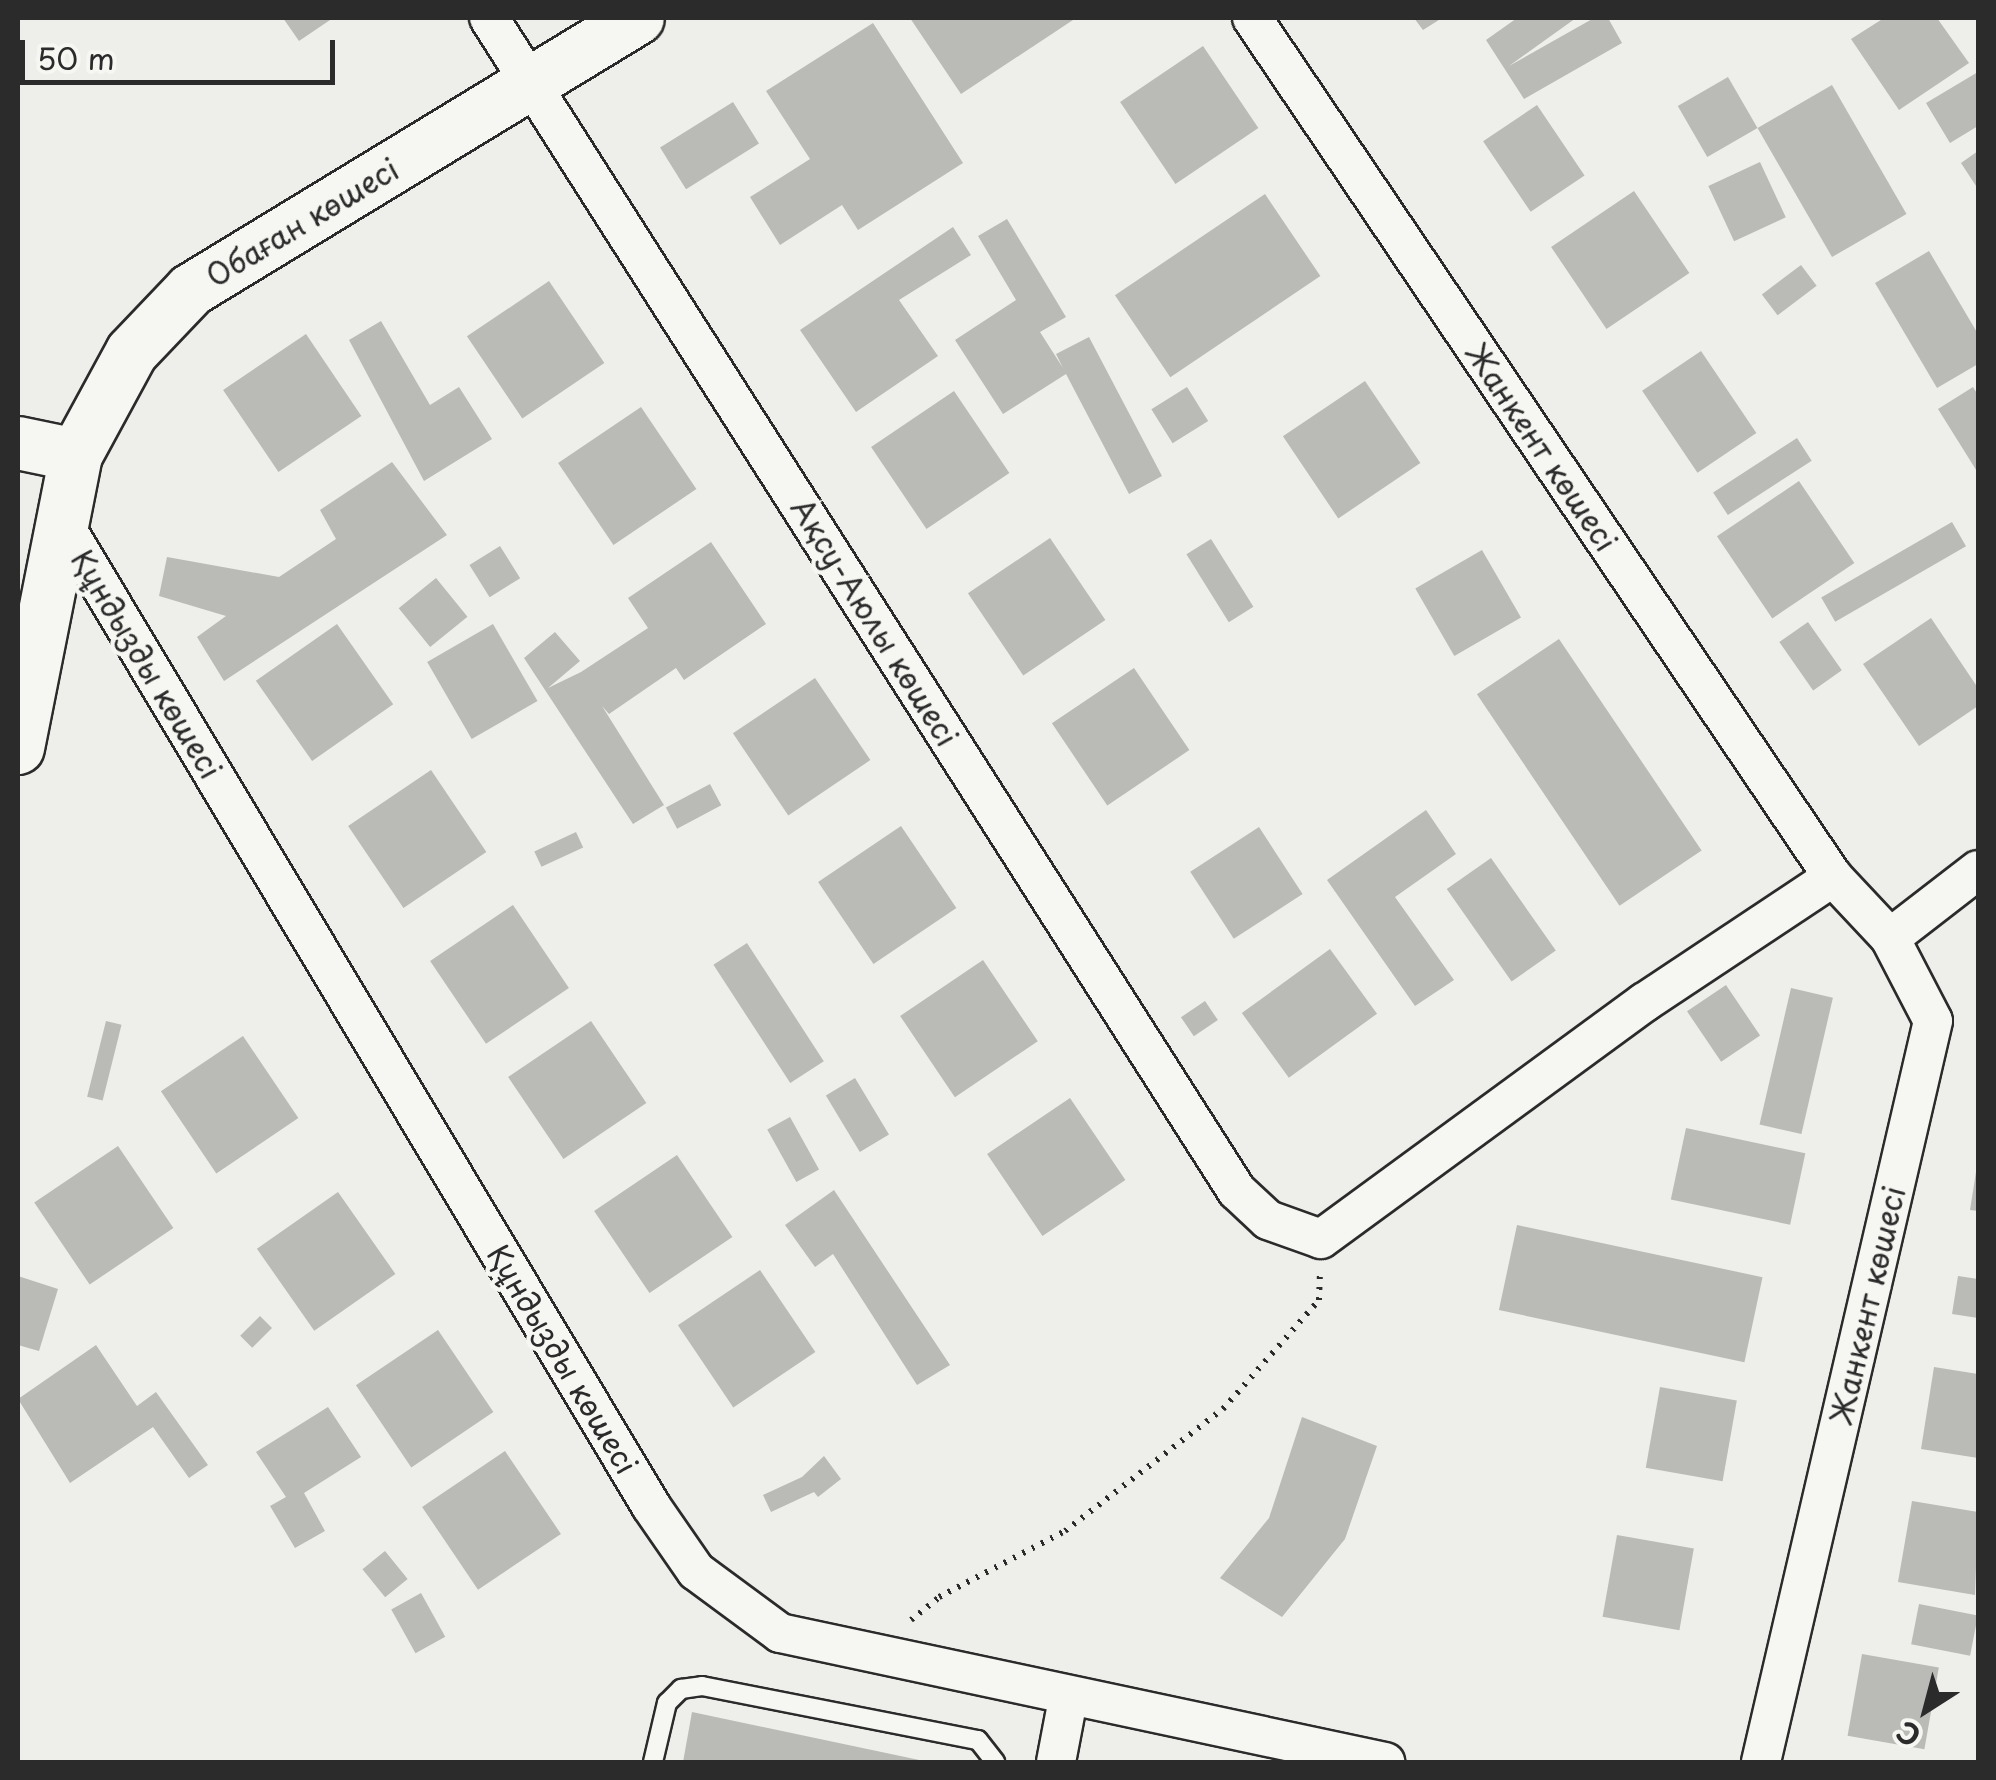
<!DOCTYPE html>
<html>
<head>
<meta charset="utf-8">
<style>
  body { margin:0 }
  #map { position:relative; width:1996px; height:1780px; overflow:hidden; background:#eeeeea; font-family:"Playpen Sans",sans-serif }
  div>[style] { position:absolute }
  .building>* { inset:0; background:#babab7; transform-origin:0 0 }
  .path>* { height:6px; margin-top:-3px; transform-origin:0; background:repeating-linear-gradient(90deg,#2b2b2b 0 2.5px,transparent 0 10.5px) }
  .roads { filter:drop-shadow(2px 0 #2b2b2b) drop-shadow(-2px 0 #2b2b2b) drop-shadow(0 2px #2b2b2b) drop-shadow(0 -2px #2b2b2b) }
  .lane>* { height:18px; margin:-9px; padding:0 9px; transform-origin:9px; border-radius:9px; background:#f6f6f2 }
  .street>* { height:38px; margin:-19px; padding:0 19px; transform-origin:19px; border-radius:19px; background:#f6f6f2 }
  .secondary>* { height:52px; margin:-26px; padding:0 26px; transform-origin:26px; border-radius:26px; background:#f6f6f2 }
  span { translate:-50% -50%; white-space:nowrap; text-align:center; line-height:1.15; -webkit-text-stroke:9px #f6f6f2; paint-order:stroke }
  .street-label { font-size:30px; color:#2b2b2b }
  .frame { position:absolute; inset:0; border:20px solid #2b2b2b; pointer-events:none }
  .north { position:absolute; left:1876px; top:1660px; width:100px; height:100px; -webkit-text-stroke:8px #f6f6f2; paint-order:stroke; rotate:216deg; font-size:28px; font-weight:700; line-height:40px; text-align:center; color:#2b2b2b }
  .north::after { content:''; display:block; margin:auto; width:35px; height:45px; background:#2b2b2b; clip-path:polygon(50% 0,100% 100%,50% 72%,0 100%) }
  .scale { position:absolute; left:20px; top:40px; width:315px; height:45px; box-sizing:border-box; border:5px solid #2b2b2b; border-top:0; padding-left:12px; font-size:30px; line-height:35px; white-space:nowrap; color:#2b2b2b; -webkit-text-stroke:8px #f6f6f2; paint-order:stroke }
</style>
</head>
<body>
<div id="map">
  <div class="building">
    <div style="clip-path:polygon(283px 18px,333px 18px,299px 41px)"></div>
    <div style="clip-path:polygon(910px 18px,1076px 18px,961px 94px)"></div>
    <div style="clip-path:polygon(1414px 18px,1442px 18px,1423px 30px)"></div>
    <div style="clip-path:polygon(1517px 18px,1576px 18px,1509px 66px,1594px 18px,1608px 18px,1622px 43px,1524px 99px,1486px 40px)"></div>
    <div style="clip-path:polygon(1884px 18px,1937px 18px,1969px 63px,1899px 110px,1851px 39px)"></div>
    <div style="clip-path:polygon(873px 23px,963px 163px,858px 230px,842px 205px,780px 245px,750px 197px,810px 159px,766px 91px)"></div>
    <div style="left:1203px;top:46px;width:99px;height:100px;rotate:56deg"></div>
    <div style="clip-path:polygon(1978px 72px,1978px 126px,1950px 143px,1926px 103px)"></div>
    <div style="left:1728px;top:77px;width:59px;height:58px;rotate:60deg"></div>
    <div style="left:1832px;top:85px;width:149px;height:86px;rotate:60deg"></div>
    <div style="left:733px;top:102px;width:49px;height:86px;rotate:58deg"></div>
    <div style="left:1537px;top:105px;width:85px;height:65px;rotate:56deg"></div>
    <div style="clip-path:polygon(1978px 151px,1978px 189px,1961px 163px)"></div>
    <div style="left:1760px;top:162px;width:61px;height:57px;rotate:65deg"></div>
    <div style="left:1634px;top:191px;width:99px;height:100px;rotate:56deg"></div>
    <div style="left:1265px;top:194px;width:99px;height:181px;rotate:56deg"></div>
    <div style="clip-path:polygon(1007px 219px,1066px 317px,1040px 332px,1063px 368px,1056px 354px,1089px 337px,1162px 476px,1129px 494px,1066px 374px,1003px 414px,955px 340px,1016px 300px,978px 236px)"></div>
    <div style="clip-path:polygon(953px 227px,971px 255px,899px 300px,938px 356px,856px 412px,800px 330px)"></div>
    <div style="clip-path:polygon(1929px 251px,1978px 334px,1978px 364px,1937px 388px,1875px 283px)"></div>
    <div style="left:1801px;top:265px;width:26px;height:49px;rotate:53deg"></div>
    <div style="left:549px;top:281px;width:99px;height:99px;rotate:56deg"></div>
    <div style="clip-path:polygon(381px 321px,430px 405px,459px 387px,492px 439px,424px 481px,349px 340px)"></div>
    <div style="left:306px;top:334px;width:99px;height:100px;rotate:56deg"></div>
    <div style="left:1701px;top:351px;width:99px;height:71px;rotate:56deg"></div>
    <div style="left:1365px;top:381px;width:99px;height:99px;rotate:56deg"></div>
    <div style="left:1187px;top:387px;width:40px;height:42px;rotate:58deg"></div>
    <div style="clip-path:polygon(1973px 387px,1978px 395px,1978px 473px,1938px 409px)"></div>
    <div style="left:954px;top:391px;width:99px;height:100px;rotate:56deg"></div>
    <div style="left:641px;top:407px;width:99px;height:100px;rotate:56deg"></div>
    <div style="left:1797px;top:438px;width:27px;height:100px;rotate:57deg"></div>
    <div style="clip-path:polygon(392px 462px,447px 535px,224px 681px,197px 637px,226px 616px,159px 596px,167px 557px,279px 577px,336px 539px,320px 510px)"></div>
    <div style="left:1799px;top:481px;width:99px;height:99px;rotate:56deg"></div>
    <div style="left:1952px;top:522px;width:28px;height:151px;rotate:60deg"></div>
    <div style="left:1050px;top:538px;width:99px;height:99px;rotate:56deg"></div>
    <div style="left:1211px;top:539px;width:80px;height:29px;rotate:58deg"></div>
    <div style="clip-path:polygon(711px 542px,766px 624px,684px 680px,676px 668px,609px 714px,602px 706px,664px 805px,633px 824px,524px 658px,555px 632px,580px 661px,548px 688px,581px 672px,648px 628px,628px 598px)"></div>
    <div style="left:500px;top:546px;width:38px;height:36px;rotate:58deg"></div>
    <div style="left:1482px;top:550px;width:78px;height:77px;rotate:60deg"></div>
    <div style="left:436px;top:578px;width:50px;height:48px;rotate:51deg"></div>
    <div style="clip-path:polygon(1931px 618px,1978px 688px,1978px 706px,1919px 746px,1863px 664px)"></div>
    <div style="left:1808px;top:622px;width:59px;height:35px;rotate:55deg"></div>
    <div style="left:337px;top:624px;width:98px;height:99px;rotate:55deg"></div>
    <div style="left:493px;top:624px;width:89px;height:76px;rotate:60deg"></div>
    <div style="left:1559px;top:639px;width:255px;height:99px;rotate:56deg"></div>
    <div style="left:1134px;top:668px;width:99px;height:99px;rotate:56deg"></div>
    <div style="left:815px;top:678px;width:99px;height:99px;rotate:56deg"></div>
    <div style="left:431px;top:770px;width:99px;height:100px;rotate:56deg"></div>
    <div style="left:710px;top:784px;width:24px;height:50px;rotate:62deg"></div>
    <div style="clip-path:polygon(1426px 810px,1456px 854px,1395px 897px,1454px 980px,1415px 1006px,1327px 880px)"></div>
    <div style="left:901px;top:826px;width:99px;height:100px;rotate:56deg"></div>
    <div style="left:1259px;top:827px;width:80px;height:82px;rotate:57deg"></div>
    <div style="left:576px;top:832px;width:17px;height:46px;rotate:65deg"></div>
    <div style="left:1491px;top:858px;width:113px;height:54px;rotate:55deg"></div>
    <div style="left:513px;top:905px;width:100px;height:100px;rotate:56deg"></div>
    <div style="left:747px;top:943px;width:141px;height:40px;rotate:57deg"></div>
    <div style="left:1330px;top:949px;width:80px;height:109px;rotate:54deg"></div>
    <div style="left:983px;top:960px;width:98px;height:100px;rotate:56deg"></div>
    <div style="left:1726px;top:985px;width:61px;height:47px;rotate:56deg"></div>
    <div style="left:1791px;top:988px;width:43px;height:140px;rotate:13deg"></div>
    <div style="left:1205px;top:1001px;width:23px;height:29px;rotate:56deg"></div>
    <div style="left:106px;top:1021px;width:16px;height:78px;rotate:14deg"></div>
    <div style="left:591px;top:1021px;width:99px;height:100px;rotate:56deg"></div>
    <div style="left:243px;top:1036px;width:99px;height:99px;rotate:56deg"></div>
    <div style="left:855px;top:1078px;width:66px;height:34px;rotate:59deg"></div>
    <div style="left:1070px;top:1098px;width:99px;height:100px;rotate:56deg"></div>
    <div style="left:790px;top:1117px;width:60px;height:26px;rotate:61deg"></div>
    <div style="left:1686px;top:1128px;width:122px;height:73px;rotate:12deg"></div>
    <div style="left:118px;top:1146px;width:99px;height:101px;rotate:56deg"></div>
    <div style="left:677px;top:1155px;width:99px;height:100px;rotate:56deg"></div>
    <div style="clip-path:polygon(1976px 1172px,1978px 1173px,1978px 1211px,1970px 1210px)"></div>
    <div style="clip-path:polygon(834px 1190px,950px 1365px,917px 1385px,833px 1254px,815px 1267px,785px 1225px)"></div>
    <div style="left:338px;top:1192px;width:100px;height:99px;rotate:55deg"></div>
    <div style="left:1517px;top:1225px;width:251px;height:87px;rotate:12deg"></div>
    <div style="left:760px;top:1270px;width:99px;height:99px;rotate:56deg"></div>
    <div style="clip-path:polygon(18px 1276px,58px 1289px,39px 1351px,18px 1345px)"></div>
    <div style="clip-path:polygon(1958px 1276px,1978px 1279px,1978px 1318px,1952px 1314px)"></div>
    <div style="left:260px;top:1316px;width:17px;height:28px;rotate:45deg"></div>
    <div style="left:438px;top:1330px;width:99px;height:99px;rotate:56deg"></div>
    <div style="clip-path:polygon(96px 1345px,137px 1406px,156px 1392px,208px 1465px,189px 1478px,153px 1427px,70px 1483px,18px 1399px)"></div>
    <div style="clip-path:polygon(1934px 1367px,1978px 1374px,1978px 1458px,1921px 1449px)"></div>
    <div style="left:1660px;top:1387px;width:78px;height:82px;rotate:10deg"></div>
    <div style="clip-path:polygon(328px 1407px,361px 1457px,304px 1493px,325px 1531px,295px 1548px,270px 1506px,286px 1497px,256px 1452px)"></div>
    <div style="clip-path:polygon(1302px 1417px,1377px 1446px,1345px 1539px,1282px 1617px,1220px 1578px,1269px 1518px)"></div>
    <div style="left:505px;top:1451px;width:100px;height:100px;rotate:56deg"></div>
    <div style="clip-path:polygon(824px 1456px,841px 1479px,818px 1497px,814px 1492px,771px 1512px,763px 1495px,802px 1477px)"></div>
    <div style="clip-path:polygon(1912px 1501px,1978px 1512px,1975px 1595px,1898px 1582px)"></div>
    <div style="left:1617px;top:1535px;width:78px;height:83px;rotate:10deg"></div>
    <div style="left:385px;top:1551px;width:36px;height:29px;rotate:51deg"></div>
    <div style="left:421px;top:1593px;width:50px;height:34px;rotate:61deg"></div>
    <div style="left:1919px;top:1604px;width:60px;height:41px;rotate:11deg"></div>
    <div style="left:1862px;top:1654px;width:78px;height:83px;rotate:10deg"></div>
    <div style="clip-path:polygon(692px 1712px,924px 1761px,924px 1762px,683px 1762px)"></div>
  </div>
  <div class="path">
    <div style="left:911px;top:1620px;width:36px;rotate:-39deg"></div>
    <div style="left:939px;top:1597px;width:142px;rotate:-27.6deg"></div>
    <div style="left:1065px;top:1531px;width:200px;rotate:-37.7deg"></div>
    <div style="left:1223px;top:1409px;width:145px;rotate:-48.6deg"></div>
    <div style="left:1319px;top:1300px;width:24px;rotate:-88deg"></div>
  </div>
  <div class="roads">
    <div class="lane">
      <div style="left:653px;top:1762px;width:61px;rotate:-76.7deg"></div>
      <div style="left:667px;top:1703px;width:20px;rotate:-45deg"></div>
      <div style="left:681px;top:1689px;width:21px;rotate:-8deg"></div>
      <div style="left:702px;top:1686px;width:281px;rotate:11.1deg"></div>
      <div style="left:978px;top:1740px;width:28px;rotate:52deg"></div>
    </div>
    <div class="street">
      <div style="left:489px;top:18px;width:1391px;rotate:57.48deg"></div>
      <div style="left:1237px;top:1191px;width:42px;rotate:43.1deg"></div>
      <div style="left:1268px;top:1220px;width:56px;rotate:19.7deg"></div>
      <div style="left:1321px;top:1239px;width:401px;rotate:-36.2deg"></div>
      <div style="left:1645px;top:1002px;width:226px;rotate:-33.6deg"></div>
      <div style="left:1252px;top:18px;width:1037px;rotate:55.93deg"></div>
      <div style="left:1833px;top:877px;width:83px;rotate:46.9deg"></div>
      <div style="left:1890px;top:938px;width:93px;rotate:62.6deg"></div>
      <div style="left:1933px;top:1021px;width:761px;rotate:103.07deg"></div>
      <div style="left:63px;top:523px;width:1145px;rotate:59.11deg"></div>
      <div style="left:651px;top:1506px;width:79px;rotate:55.3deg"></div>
      <div style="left:696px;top:1571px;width:104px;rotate:36.4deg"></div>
      <div style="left:780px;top:1633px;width:619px;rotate:12.04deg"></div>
      <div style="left:1890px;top:938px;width:111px;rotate:-37.7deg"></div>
      <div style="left:1056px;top:1762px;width:64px;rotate:-79.2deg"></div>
    </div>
    <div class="secondary">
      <div style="left:18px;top:443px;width:59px;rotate:11.7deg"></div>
      <div style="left:18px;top:748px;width:299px;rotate:-78.8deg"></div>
      <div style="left:76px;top:455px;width:117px;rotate:-61.5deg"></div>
      <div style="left:132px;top:352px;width:86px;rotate:-46.4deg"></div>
      <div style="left:191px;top:290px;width:523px;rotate:-31.32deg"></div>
    </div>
  </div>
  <div class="street-label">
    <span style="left:302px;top:222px;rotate:-31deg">Обаған көшесі</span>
    <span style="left:1542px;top:447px;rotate:56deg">Жанкент көшесі</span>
    <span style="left:875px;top:622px;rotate:58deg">Ақсу-Аюлы көшесі</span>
    <span style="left:147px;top:664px;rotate:59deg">Құндызды көшесі</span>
    <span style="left:1867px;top:1305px;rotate:-77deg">Жанкент көшесі</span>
    <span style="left:563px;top:1359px;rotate:59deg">Құндызды көшесі</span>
  </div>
  <div class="frame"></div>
  <div class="north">С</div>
  <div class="scale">50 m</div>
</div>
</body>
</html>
